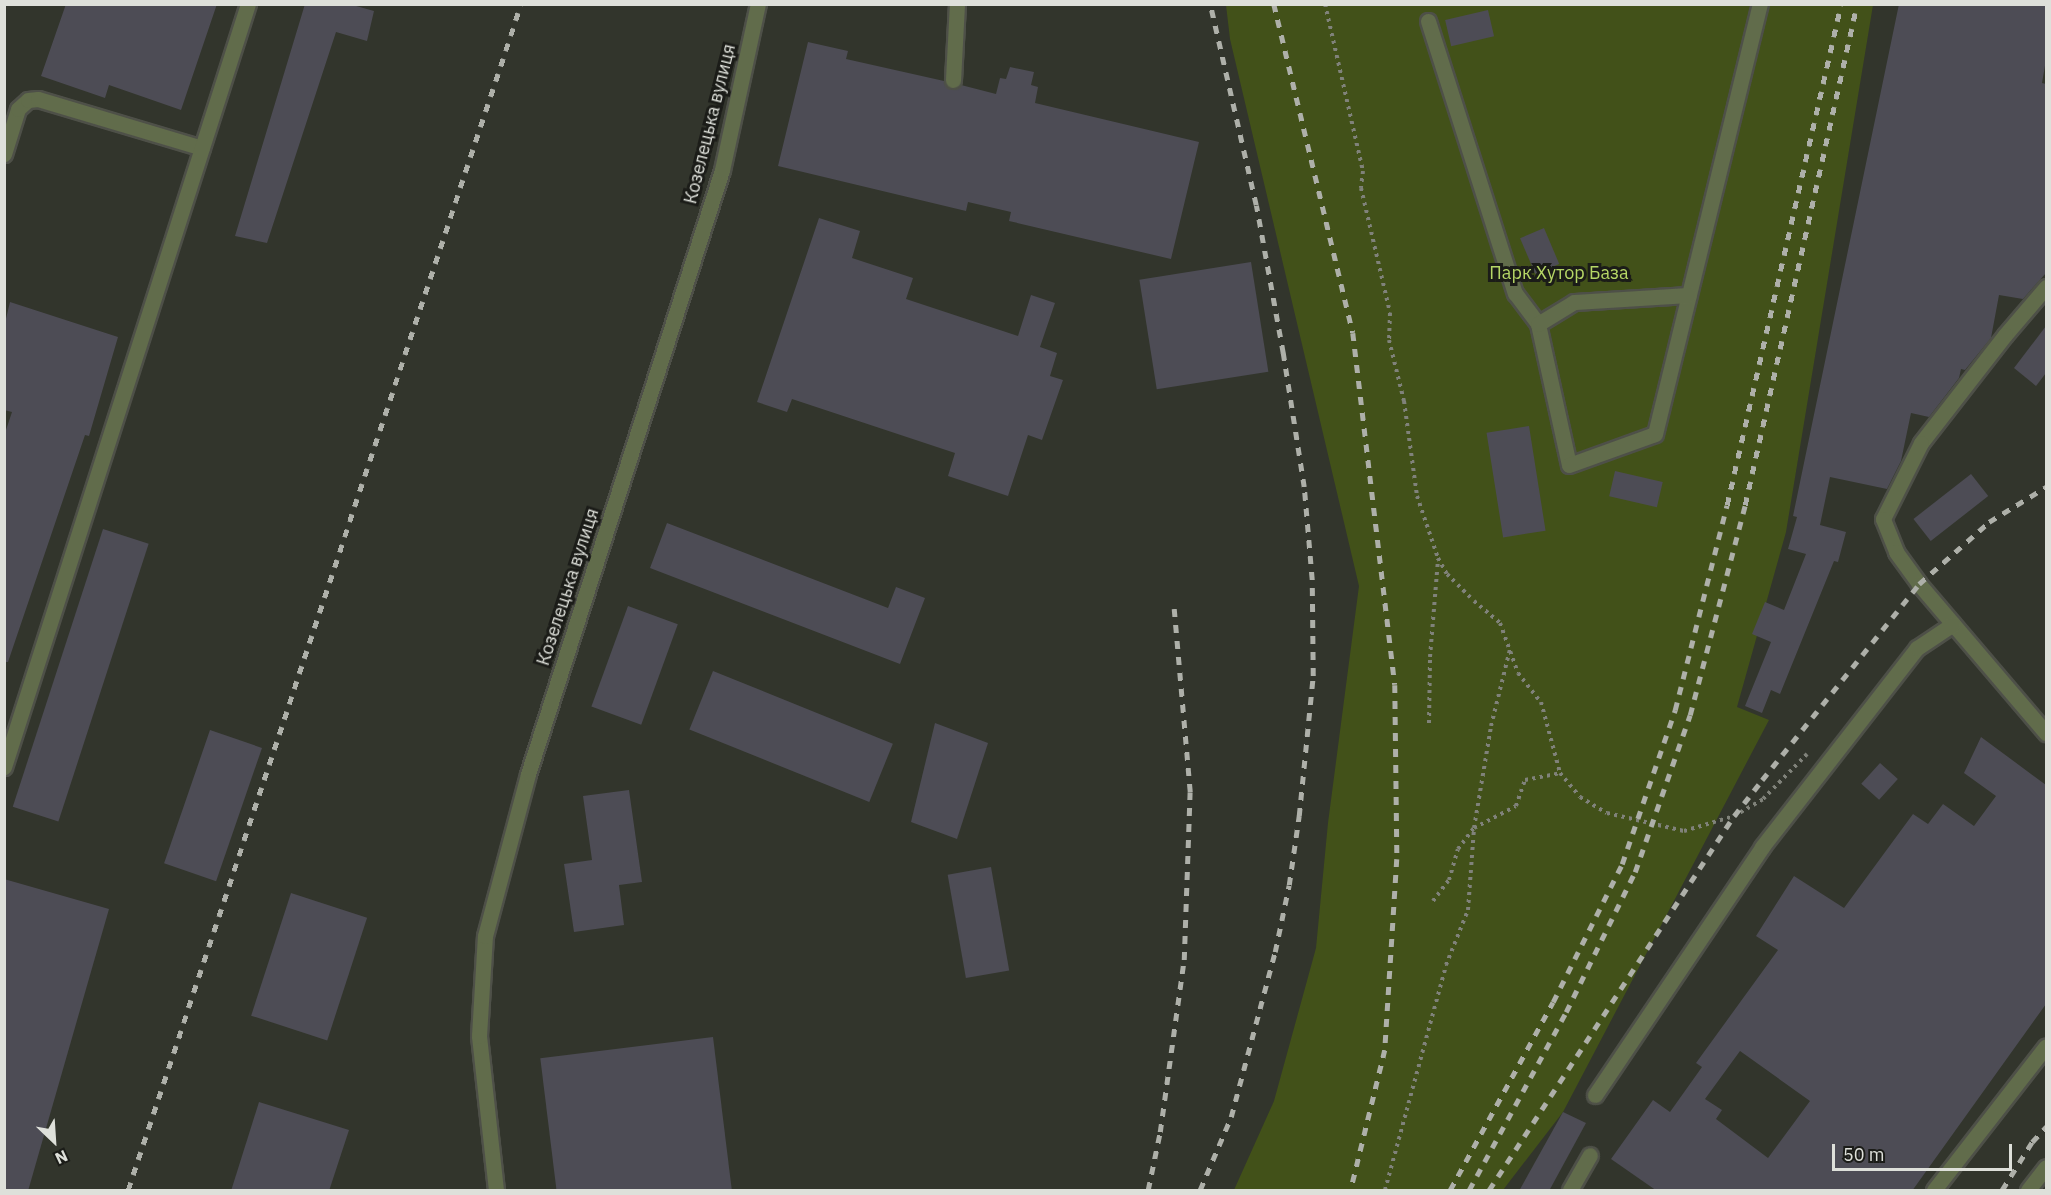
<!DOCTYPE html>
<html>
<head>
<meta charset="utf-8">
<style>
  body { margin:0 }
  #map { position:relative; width:2051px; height:1195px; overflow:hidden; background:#32352c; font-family:"IBM Plex Sans",sans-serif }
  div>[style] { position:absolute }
  .green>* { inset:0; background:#425119 }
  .building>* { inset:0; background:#4d4c55; transform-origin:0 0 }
  .path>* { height:4px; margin-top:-2px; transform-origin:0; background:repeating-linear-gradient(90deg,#80827a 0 3px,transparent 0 7.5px) }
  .roads { filter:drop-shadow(2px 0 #4e5048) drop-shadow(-2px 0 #4e5048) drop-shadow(0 2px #4e5048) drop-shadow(0 -2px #4e5048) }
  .minor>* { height:15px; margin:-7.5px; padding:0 7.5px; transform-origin:7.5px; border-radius:7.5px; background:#616c4b }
  .rail>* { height:4.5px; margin-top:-2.25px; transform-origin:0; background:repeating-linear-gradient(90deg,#aeb0a9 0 8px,transparent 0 16px) }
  span { translate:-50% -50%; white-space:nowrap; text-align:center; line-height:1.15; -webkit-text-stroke:6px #1b1c18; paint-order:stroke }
  .street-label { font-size:18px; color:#dee0da }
  .park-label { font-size:18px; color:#b6d766 }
  .frame { position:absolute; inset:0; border:6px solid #dee0da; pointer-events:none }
  .north { position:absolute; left:24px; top:1111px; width:60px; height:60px; -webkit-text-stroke:4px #1b1c18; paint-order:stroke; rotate:155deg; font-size:16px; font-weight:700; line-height:24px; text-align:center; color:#dee0da }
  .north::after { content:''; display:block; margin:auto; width:21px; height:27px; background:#dee0da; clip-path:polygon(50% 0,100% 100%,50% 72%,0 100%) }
  .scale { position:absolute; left:1832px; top:1144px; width:180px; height:27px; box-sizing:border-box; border:3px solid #dee0da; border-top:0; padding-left:8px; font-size:18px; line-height:21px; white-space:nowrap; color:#dee0da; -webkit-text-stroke:4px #1b1c18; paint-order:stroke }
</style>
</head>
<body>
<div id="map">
  <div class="green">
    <div style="clip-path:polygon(1226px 5px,1873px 5px,1786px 532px,1737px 707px,1769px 720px,1563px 1112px,1503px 1190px,1234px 1190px,1274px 1101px,1316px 948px,1328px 823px,1359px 586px,1230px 39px)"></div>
  </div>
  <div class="building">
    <div style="clip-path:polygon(66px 4px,217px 4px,181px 110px,109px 85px,105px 98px,41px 76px)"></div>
    <div style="clip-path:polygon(305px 4px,349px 4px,374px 11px,367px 41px,336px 32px,267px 243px,235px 236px)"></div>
    <div style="clip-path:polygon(1899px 4px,2046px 4px,2046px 60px,2042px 83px,2046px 84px,2046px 273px,2023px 299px,1999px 295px,1991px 338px,1965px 370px,1961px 369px,1959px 378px,1929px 417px,1911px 413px,1901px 461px,1887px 489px,1830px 477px,1820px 525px,1846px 532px,1838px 562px,1834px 561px,1780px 694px,1771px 690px,1762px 713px,1745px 706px,1771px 642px,1752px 634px,1765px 602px,1784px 610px,1806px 554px,1788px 549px,1797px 517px,1793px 516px)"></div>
    <div style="left:1488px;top:10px;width:27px;height:44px;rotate:77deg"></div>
    <div style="clip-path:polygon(808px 42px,848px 51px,846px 59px,944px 81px,952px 90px,961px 85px,996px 94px,1000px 78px,1006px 79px,1010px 67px,1034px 72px,1031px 85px,1038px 87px,1035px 103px,1199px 142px,1171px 259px,1009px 221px,1011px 212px,968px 202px,966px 211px,778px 166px)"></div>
    <div style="clip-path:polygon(819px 218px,860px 231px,852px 258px,913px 278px,906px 299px,1018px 336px,1031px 295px,1055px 303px,1040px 347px,1057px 353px,1050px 376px,1063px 380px,1042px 440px,1028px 435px,1008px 496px,948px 476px,955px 453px,792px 399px,787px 412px,757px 402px)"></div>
    <div style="left:1544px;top:228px;width:39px;height:26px;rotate:67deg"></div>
    <div style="left:1251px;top:262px;width:111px;height:113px;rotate:81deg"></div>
    <div style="clip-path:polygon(10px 302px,118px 337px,89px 436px,85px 435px,8px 662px,4px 662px,4px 436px,12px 412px,4px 410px,4px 327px)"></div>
    <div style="clip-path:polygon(2046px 326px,2046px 373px,2036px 386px,2014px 368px)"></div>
    <div style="left:1529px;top:426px;width:106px;height:43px;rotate:81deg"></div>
    <div style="left:1615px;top:471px;width:49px;height:26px;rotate:13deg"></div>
    <div style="left:1971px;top:474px;width:28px;height:73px;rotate:52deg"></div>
    <div style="clip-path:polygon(667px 523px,888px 608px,896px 587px,925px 598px,900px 664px,650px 568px)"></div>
    <div style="left:103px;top:529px;width:48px;height:292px;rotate:18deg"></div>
    <div style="left:628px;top:606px;width:53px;height:107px;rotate:20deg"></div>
    <div style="left:713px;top:671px;width:194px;height:63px;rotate:22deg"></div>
    <div style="clip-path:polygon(935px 723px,988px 743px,957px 839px,911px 822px)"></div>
    <div style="left:210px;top:730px;width:55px;height:141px;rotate:19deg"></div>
    <div style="clip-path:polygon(evenodd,1981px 737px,2046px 785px,2046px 1004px,1912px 1191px,1657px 1191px,1611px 1159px,1653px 1100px,1670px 1112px,1702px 1067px,1696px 1063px,1778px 950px,1756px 936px,1794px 876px,1844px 908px,1913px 814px,1928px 824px,1943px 804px,1974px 826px,1996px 796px,1964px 773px,1981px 737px,1740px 1051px,1810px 1101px,1768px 1158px,1716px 1119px,1722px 1110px,1705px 1099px,1740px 1051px)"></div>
    <div style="left:1880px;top:763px;width:24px;height:28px;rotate:42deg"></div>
    <div style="clip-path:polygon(629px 790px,642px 882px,619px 885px,624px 925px,574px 932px,564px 864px,592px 860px,583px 796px)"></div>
    <div style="left:991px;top:867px;width:105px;height:44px;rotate:80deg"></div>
    <div style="clip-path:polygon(4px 879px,109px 909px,28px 1191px,4px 1191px)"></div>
    <div style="left:291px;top:893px;width:80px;height:129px;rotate:18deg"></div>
    <div style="left:713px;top:1037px;width:155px;height:174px;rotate:83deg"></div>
    <div style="clip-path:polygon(259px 1102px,349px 1130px,329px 1191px,231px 1191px)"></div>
    <div style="clip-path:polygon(1563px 1112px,1586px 1123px,1549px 1191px,1519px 1191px)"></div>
  </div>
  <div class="path">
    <div style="left:1325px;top:4px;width:171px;rotate:77.2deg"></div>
    <div style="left:1363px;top:171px;width:17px;rotate:97deg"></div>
    <div style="left:1361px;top:188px;width:128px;rotate:76.9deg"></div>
    <div style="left:1390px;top:313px;width:27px;rotate:92deg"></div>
    <div style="left:1389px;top:340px;width:63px;rotate:76.2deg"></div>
    <div style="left:1404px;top:401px;width:96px;rotate:82.2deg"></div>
    <div style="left:1417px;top:496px;width:65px;rotate:71.3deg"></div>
    <div style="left:1438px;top:558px;width:18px;rotate:61deg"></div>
    <div style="left:1447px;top:574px;width:38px;rotate:45deg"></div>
    <div style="left:1474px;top:601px;width:34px;rotate:40deg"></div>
    <div style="left:1500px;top:623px;width:53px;rotate:70.2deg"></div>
    <div style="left:1518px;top:673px;width:37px;rotate:52deg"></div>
    <div style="left:1541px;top:702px;width:73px;rotate:75deg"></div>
    <div style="left:1560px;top:773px;width:31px;rotate:50deg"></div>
    <div style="left:1580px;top:797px;width:31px;rotate:31deg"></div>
    <div style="left:1607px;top:813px;width:79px;rotate:13.2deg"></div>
    <div style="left:1684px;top:831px;width:52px;rotate:-16.7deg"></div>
    <div style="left:1734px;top:816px;width:34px;rotate:-30deg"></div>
    <div style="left:1763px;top:799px;width:63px;rotate:-45.6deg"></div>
    <div style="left:1429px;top:723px;width:66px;rotate:-89.1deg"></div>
    <div style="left:1430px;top:657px;width:98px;rotate:-85.3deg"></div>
    <div style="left:1433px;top:901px;width:26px;rotate:-53deg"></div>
    <div style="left:1449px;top:880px;width:32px;rotate:-74deg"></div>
    <div style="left:1458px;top:849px;width:26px;rotate:-53deg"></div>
    <div style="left:1474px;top:828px;width:47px;rotate:-27.6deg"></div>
    <div style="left:1516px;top:806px;width:28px;rotate:-71deg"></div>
    <div style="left:1525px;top:780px;width:36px;rotate:-11deg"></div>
    <div style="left:1385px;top:1190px;width:233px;rotate:-74.8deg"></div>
    <div style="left:1446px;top:965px;width:59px;rotate:-68.2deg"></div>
    <div style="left:1468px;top:910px;width:82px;rotate:-85.8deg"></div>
    <div style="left:1474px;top:828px;width:103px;rotate:-80.5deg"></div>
    <div style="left:1491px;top:726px;width:79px;rotate:-76.1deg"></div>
  </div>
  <div class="roads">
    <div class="minor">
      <div style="left:1428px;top:21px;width:286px;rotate:72.3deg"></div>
      <div style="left:1515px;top:293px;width:39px;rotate:53deg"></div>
      <div style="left:1538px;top:324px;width:144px;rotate:77.6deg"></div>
      <div style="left:1569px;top:465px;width:91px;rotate:-19.8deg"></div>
      <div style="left:1655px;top:434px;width:443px;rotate:-76.3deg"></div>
      <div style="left:953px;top:80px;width:76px;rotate:-87deg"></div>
      <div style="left:4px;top:154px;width:47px;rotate:-72.7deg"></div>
      <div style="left:18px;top:109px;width:13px;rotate:-42deg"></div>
      <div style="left:28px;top:100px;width:10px;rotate:-6deg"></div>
      <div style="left:38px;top:99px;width:171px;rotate:16.6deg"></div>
      <div style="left:2046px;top:287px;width:63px;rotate:130.5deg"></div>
      <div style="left:2005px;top:335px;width:137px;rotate:127.9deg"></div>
      <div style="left:1921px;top:443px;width:85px;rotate:116.6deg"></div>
      <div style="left:1883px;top:519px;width:35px;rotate:68deg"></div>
      <div style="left:1896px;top:552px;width:39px;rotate:54deg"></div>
      <div style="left:1919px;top:584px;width:196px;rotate:49.6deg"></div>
      <div style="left:1538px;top:324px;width:42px;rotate:-31.4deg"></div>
      <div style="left:1574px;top:302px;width:115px;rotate:-3.5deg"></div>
      <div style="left:4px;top:767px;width:801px;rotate:-72.27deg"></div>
      <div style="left:1595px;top:1095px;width:299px;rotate:-56deg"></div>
      <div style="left:1762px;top:847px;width:252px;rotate:-52.1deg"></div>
      <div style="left:1917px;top:648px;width:43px;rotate:-33.7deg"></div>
      <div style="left:496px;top:1190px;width:155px;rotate:-96.3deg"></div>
      <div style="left:479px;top:1036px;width:100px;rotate:-86.6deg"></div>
      <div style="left:485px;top:936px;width:168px;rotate:-75.1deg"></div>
      <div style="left:528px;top:774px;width:634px;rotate:-72.19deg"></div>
      <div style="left:722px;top:170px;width:170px;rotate:-77.8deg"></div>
      <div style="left:1570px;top:1190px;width:40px;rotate:-60.3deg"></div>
      <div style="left:1934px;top:1190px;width:182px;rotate:-52.1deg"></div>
      <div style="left:2028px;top:1190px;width:29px;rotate:-52deg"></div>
    </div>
  </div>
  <div class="rail">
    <div style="left:1274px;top:4px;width:338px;rotate:76.5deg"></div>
    <div style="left:1353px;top:333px;width:354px;rotate:83.2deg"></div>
    <div style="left:1395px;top:685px;width:174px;rotate:89.3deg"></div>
    <div style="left:1397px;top:859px;width:191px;rotate:93.6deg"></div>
    <div style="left:1385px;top:1050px;width:144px;rotate:103.7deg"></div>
    <div style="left:128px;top:1190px;width:1249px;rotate:-71.67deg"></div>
    <div style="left:1148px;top:1190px;width:59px;rotate:-78.3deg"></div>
    <div style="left:1160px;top:1132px;width:174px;rotate:-82.1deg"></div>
    <div style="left:1184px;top:960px;width:168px;rotate:-88deg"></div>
    <div style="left:1190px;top:792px;width:184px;rotate:-95deg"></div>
    <div style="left:1200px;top:1190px;width:79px;rotate:-67deg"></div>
    <div style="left:1231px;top:1117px;width:171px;rotate:-75.1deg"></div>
    <div style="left:1275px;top:952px;width:68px;rotate:-78.2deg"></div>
    <div style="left:1289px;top:885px;width:70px;rotate:-81.8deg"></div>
    <div style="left:1299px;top:816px;width:141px;rotate:-84.3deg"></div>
    <div style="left:1313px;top:676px;width:96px;rotate:-90.6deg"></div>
    <div style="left:1312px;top:580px;width:93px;rotate:-94.9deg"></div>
    <div style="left:1304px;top:487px;width:136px;rotate:-98.9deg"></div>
    <div style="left:1283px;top:353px;width:150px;rotate:-100.3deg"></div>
    <div style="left:1256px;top:205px;width:206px;rotate:-102.9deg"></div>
    <div style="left:1450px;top:1190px;width:214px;rotate:-61.3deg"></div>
    <div style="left:1553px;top:1002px;width:154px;rotate:-63.4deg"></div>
    <div style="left:1622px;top:864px;width:163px;rotate:-71deg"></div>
    <div style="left:1675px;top:710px;width:211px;rotate:-75.8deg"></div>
    <div style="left:1727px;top:505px;width:514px;rotate:-77.18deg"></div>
    <div style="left:1469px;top:1190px;width:203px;rotate:-61.4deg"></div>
    <div style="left:1566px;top:1012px;width:156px;rotate:-63.8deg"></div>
    <div style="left:1635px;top:872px;width:166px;rotate:-70.7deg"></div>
    <div style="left:1690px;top:715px;width:217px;rotate:-75.3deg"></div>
    <div style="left:1745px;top:505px;width:513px;rotate:-77.4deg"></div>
    <div style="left:1489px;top:1190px;width:447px;rotate:-56.8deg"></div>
    <div style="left:1734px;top:816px;width:46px;rotate:-52.1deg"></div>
    <div style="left:1762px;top:780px;width:251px;rotate:-51.3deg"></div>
    <div style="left:1919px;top:584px;width:94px;rotate:-41.5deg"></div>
    <div style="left:1989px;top:522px;width:67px;rotate:-31.6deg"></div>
    <div style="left:2002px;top:1190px;width:57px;rotate:-58deg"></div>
    <div style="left:2032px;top:1142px;width:21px;rotate:-47deg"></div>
  </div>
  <div class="street-label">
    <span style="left:710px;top:124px;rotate:-76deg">Козелецька вулиця</span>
    <span style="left:568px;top:587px;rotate:-72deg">Козелецька вулиця</span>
  </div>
  <div class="park-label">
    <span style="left:1559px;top:273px">Парк Хутор База</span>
  </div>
  <div class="frame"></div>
  <div class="north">N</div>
  <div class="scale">50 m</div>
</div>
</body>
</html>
